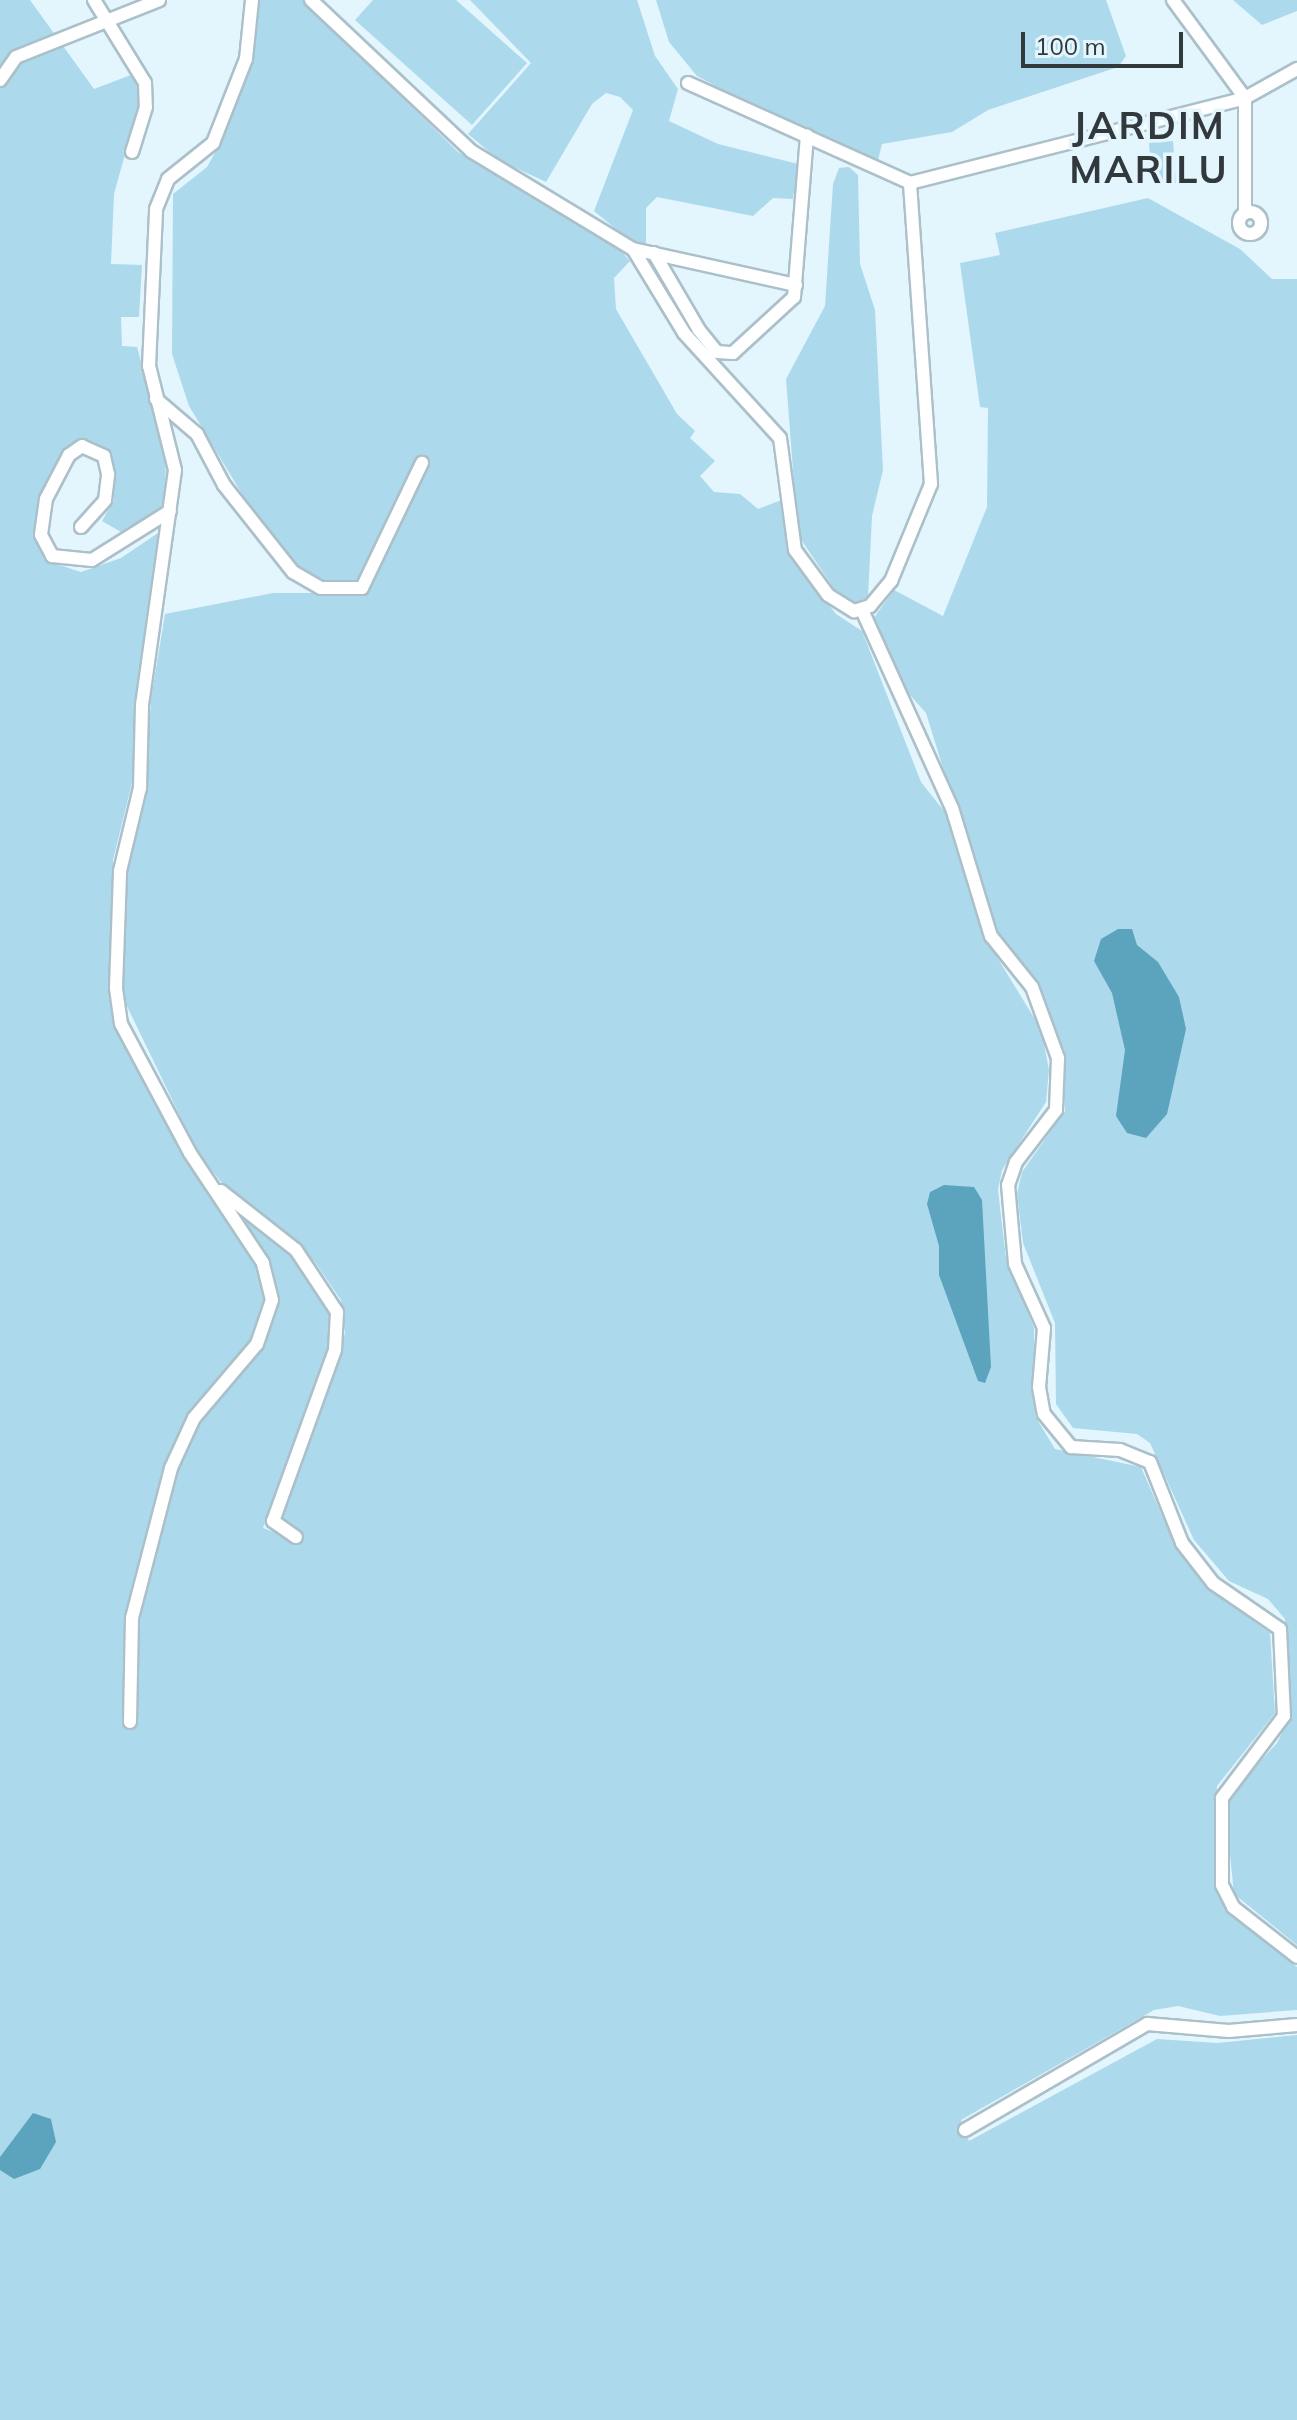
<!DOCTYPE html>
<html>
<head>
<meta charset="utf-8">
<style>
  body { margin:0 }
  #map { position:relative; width:1297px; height:2420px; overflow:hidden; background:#e3f5fd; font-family:Mulish,sans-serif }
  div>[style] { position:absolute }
  .green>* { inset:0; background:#acdaec; transform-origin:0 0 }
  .water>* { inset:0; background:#5ca3bd }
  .roads { filter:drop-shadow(2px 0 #abc0c9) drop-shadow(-2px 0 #abc0c9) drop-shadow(0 2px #abc0c9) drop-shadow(0 -2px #abc0c9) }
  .minor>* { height:12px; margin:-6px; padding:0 6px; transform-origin:6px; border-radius:6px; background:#fff }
  .minor>.ring { margin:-6px; padding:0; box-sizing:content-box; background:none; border:12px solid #fff; border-radius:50% }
  span { translate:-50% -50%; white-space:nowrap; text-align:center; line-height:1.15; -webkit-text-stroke:7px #e3f5fd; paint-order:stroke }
  .district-label { font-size:38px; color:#31393d; font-weight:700; letter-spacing:2px }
  .scale { position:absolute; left:1021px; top:32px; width:162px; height:36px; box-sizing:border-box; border:4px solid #31393d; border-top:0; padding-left:10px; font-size:24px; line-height:28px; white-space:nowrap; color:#31393d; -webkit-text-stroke:6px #e3f5fd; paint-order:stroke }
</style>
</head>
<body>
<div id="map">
  <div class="green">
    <div style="clip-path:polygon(0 0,30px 0,94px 89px,136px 73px,142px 93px,114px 194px,111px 264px,142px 265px,139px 317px,121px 317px,122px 346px,137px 347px,165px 448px,166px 491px,160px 511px,121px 532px,102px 521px,114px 500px,114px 469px,103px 446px,81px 443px,53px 473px,37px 537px,44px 560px,81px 572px,121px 558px,158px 533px,132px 783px,113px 860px,114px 1019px,163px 1118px,254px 1259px,266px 1295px,256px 1334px,200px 1398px,163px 1483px,124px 1635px,126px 1726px,137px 1726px,139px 1625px,173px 1475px,194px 1426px,257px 1351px,275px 1313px,269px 1263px,232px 1206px,296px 1259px,333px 1314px,332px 1339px,263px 1528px,297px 1541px,277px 1526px,345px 1333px,341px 1300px,314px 1261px,221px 1182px,197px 1151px,123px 998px,126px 874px,146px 780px,151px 699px,165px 614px,273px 593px,324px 593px,326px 583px,296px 571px,248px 504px,189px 406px,172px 354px,173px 194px,207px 167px,217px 149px,253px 59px,259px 0,303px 0,458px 152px,613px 242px,630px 261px,614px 278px,616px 309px,677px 414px,695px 431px,690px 438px,715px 461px,700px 476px,714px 492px,740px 494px,758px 509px,784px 499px,789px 556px,836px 614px,862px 631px,921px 782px,948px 816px,984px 936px,1041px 1029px,1049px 1070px,1046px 1102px,1002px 1170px,998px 1190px,1006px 1259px,1034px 1328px,1035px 1416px,1055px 1449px,1141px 1467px,1173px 1541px,1207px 1588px,1270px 1633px,1275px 1713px,1217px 1786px,1215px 1870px,1229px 1912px,1297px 1967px,1297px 2010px,1220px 2016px,1178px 2006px,1154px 2010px,961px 2120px,969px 2141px,1157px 2039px,1217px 2043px,1297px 2035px,1297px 2420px,0 2420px)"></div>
    <div style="clip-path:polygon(373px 0,456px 0,527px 63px,472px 125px,355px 20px)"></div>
    <div style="clip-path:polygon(470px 0,637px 0,655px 56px,678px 89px,669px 121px,718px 144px,798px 164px,793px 199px,773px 198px,753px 216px,657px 197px,646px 208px,646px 243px,639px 248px,594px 211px,633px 110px,620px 97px,606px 93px,592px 104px,546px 182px,499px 160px,468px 134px,531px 63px)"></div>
    <div style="clip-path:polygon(656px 0,1106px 0,1126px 56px,1118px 67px,988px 110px,952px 132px,882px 144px,878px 160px,769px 115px,697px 76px,669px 42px)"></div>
    <div style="clip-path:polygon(1233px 0,1297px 0,1297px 11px,1262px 25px)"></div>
    <div style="left:1173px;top:141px;width:42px;height:24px;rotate:86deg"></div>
    <div style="clip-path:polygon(849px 167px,858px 175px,860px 264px,875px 310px,883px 470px,872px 516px,868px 597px,854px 604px,841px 599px,798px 535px,786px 379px,825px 306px,833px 184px,839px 168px)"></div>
    <div style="clip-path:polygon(1148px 198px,1240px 249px,1272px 279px,1297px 279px,1297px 1945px,1234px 1894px,1226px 1814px,1231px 1794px,1277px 1743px,1290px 1717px,1285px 1619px,1268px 1599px,1229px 1581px,1194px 1540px,1150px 1443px,1137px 1434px,1073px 1428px,1056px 1404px,1055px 1323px,1023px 1243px,1017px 1194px,1022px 1172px,1065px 1111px,1065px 1052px,1037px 984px,991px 923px,926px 713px,902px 686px,870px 623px,894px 590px,943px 616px,987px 507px,988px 408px,980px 407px,960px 263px,1000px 255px,995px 233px)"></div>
  </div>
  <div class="water">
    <div style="clip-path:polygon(1118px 929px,1132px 929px,1137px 945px,1158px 962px,1179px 997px,1186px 1029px,1167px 1114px,1146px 1138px,1127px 1133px,1116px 1116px,1125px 1050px,1112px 993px,1094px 961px,1101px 939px)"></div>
    <div style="clip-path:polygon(944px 1185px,974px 1187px,982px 1200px,991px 1367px,985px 1383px,978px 1381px,939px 1275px,939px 1246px,927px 1204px,930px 1192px)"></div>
    <div style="clip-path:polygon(33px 2113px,51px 2119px,56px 2142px,40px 2169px,14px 2179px,0 2170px,0 2157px)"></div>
  </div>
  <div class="roads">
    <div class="minor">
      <div style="left:94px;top:0;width:97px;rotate:58.4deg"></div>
      <div style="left:145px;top:83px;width:24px;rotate:88deg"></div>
      <div style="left:146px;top:107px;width:47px;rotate:107.3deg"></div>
      <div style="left:311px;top:0;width:220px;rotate:43.3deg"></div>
      <div style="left:471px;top:151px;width:189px;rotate:31.2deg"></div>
      <div style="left:633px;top:249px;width:98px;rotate:58.7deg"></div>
      <div style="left:684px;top:333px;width:142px;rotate:47.6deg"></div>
      <div style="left:780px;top:438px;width:113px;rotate:82.4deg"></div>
      <div style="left:795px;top:550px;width:56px;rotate:53.7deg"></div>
      <div style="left:828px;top:595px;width:31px;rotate:32deg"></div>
      <div style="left:854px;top:611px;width:17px;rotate:-17deg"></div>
      <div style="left:870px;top:606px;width:33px;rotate:-50deg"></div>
      <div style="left:891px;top:581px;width:105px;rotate:-67.6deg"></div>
      <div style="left:931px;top:484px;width:302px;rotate:-94deg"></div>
      <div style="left:1173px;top:0;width:122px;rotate:53.7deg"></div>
      <div style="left:0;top:80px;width:28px;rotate:-55deg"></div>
      <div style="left:16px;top:57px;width:154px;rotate:-21.7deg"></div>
      <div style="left:688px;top:83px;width:243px;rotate:24.2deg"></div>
      <div style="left:910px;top:183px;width:346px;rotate:-14.2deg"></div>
      <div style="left:1245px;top:98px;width:60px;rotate:-29.1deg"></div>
      <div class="ring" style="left:1239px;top:212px;width:10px;height:10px"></div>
      <div style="left:1245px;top:213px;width:115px;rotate:-90deg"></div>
      <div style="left:633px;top:249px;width:167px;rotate:12.5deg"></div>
      <div style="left:654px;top:253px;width:89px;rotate:59.7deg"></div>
      <div style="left:699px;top:330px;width:28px;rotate:51deg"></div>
      <div style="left:717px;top:352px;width:16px;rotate:4deg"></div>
      <div style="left:733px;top:353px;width:83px;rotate:-42.6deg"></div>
      <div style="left:794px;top:297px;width:162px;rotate:-85.4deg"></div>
      <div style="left:156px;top:399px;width:54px;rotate:40.5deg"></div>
      <div style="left:197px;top:434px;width:58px;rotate:62.1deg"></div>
      <div style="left:224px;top:485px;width:111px;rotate:51.6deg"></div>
      <div style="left:293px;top:572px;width:32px;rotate:30deg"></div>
      <div style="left:321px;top:588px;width:41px"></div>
      <div style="left:362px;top:588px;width:139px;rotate:-64.4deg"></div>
      <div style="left:81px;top:527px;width:36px;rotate:-48deg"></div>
      <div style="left:105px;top:500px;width:26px;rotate:-83deg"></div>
      <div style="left:108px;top:474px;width:18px;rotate:-103deg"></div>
      <div style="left:104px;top:456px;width:24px;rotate:-156deg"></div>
      <div style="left:82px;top:446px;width:16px;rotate:145deg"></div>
      <div style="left:69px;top:455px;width:50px;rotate:117.6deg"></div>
      <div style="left:46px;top:499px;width:36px;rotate:98deg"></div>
      <div style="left:41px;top:535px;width:24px;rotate:62deg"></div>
      <div style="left:52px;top:556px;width:40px;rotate:5.7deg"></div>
      <div style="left:92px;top:560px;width:92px;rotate:-32.1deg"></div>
      <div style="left:862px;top:610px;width:217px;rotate:65.6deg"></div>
      <div style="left:952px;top:808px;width:134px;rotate:73.1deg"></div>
      <div style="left:991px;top:936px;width:65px;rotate:51.2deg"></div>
      <div style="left:1032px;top:987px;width:76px;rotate:69.9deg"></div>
      <div style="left:1058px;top:1058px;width:52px;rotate:92.2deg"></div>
      <div style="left:1056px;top:1110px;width:66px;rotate:127.6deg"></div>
      <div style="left:1016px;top:1162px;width:24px;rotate:109deg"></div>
      <div style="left:1008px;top:1185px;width:79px;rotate:84.9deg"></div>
      <div style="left:1015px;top:1264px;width:70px;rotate:65.6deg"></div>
      <div style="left:1044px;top:1328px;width:59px;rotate:94.8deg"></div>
      <div style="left:1039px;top:1387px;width:27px;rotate:80deg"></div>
      <div style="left:1044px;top:1414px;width:43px;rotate:50.7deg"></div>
      <div style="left:1071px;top:1447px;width:49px;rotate:3.5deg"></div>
      <div style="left:1120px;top:1450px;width:32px;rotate:22deg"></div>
      <div style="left:1150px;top:1462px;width:87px;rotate:68.4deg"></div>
      <div style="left:1182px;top:1543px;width:51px;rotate:52.2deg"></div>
      <div style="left:1213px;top:1583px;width:81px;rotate:34.5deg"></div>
      <div style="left:1280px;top:1629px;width:87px;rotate:87.4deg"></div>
      <div style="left:1284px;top:1716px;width:103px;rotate:127.1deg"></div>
      <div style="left:1222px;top:1798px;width:87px;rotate:90deg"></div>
      <div style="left:1222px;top:1885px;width:25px;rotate:63deg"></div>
      <div style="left:1233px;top:1907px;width:81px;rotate:38deg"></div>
      <div style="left:221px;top:1191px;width:95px;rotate:38.2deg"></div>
      <div style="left:296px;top:1250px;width:74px;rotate:56.5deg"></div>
      <div style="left:337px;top:1312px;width:38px;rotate:93deg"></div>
      <div style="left:335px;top:1350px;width:182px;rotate:109.9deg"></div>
      <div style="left:273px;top:1521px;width:28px;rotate:35deg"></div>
      <div style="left:130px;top:1722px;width:104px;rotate:-88.9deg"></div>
      <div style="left:132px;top:1618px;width:155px;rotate:-75.4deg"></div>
      <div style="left:171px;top:1468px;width:55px;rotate:-65.3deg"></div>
      <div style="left:194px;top:1418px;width:97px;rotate:-49.6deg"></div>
      <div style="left:257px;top:1344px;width:46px;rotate:-71.2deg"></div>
      <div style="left:272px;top:1300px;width:38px;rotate:-104deg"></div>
      <div style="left:263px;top:1263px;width:132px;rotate:-123.6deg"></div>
      <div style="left:190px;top:1153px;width:146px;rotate:-118.1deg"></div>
      <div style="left:121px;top:1024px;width:36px;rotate:-98deg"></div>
      <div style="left:116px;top:988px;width:117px;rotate:-88deg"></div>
      <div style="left:120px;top:871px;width:85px;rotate:-76.5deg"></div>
      <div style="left:140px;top:788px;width:83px;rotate:-88.6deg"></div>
      <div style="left:142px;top:705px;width:237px;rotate:-82deg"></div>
      <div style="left:175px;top:470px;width:107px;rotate:-104deg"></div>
      <div style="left:149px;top:366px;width:157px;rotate:-87.4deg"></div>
      <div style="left:156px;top:209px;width:32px;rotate:-68deg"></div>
      <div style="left:168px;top:179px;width:58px;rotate:-38.7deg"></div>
      <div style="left:213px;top:143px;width:90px;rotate:-68.6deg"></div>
      <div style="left:246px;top:59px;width:59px;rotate:-84.2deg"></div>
      <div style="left:965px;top:2130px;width:211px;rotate:-30.2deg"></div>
      <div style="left:1147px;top:2024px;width:82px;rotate:4.9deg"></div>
      <div style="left:1229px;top:2031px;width:68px;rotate:-5deg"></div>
    </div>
  </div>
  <div class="district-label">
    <span style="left:1149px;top:148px">JARDIM<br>MARILU</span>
  </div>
  <div class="scale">100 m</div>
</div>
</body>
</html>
